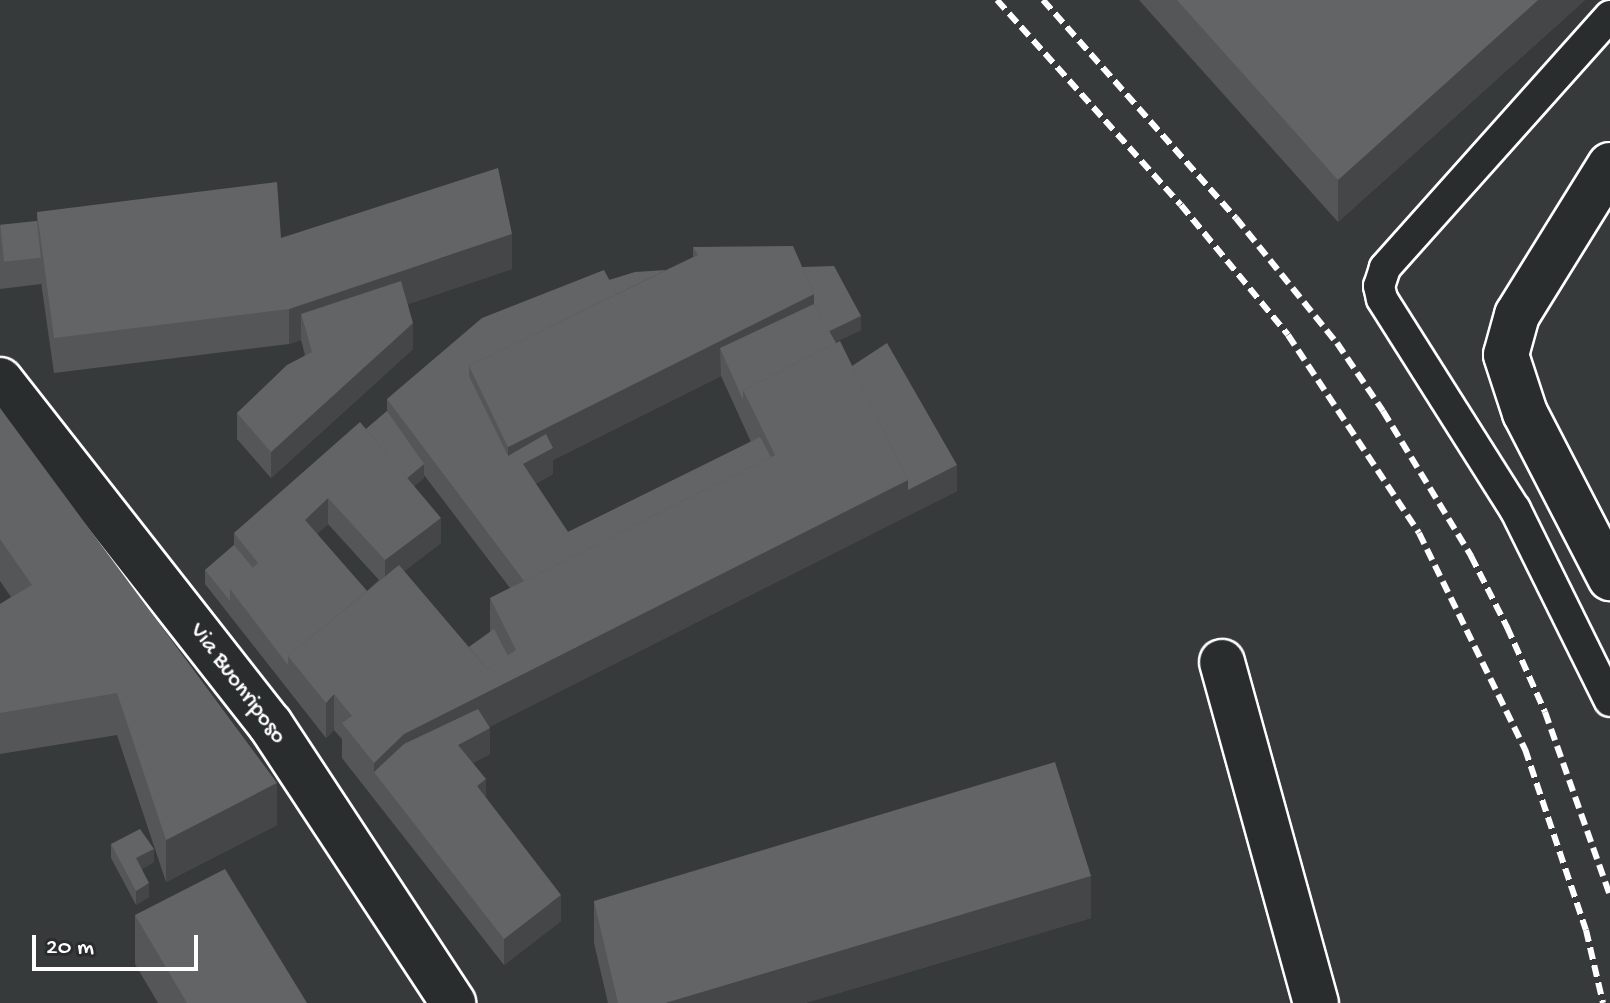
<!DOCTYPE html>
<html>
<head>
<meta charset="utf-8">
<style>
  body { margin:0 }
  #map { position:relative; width:1610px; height:1003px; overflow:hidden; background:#373a3b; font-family:"Gochi Hand",sans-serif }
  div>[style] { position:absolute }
  .roads { filter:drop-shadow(2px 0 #fff) drop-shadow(-2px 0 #fff) drop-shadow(0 2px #fff) drop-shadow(0 -2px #fff) }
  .service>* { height:30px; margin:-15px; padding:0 15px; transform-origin:15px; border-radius:15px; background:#2a2d2e }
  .minor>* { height:44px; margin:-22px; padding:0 22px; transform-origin:22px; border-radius:22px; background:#2a2d2e }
  .tertiary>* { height:44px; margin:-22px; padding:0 22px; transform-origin:22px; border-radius:22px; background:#2a2d2e }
  .rail>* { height:6px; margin-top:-3px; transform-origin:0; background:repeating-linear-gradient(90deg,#fff 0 12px,transparent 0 18px) }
  .wall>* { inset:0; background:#555657 }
  .shaded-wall>* { inset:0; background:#454647 }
  .building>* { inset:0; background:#636465; transform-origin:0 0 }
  span { translate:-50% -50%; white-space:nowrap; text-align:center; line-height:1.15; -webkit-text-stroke:6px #2a2d2e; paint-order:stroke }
  .street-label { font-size:24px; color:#fff }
  .scale { position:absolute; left:32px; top:935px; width:166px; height:36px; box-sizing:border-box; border:4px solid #fff; border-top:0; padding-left:10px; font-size:24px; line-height:28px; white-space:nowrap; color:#fff; -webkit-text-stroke:6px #2a2d2e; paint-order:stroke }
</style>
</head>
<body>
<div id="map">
  <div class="roads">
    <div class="service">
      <div style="left:1610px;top:16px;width:338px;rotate:131.8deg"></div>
      <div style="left:1385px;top:268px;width:19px;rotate:108deg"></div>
      <div style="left:1379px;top:286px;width:13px;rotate:77deg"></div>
      <div style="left:1382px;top:299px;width:249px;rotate:57.7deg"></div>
      <div style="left:1515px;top:509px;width:214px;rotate:63.7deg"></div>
    </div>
    <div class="minor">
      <div style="left:1610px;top:165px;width:176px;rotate:121.8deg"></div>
      <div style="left:1517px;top:315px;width:41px;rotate:105.4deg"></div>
      <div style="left:1506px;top:355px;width:61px;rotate:71.9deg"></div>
      <div style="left:1525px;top:413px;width:186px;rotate:62.7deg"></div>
      <div style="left:1222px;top:662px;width:354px;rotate:74.6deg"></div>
    </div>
    <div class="tertiary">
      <div style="left:0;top:380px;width:437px;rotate:51.9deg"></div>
      <div style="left:270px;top:724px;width:334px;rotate:56.7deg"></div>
    </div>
  </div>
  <div class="rail">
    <div style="left:997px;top:0;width:275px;rotate:48.1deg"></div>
    <div style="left:1181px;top:205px;width:168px;rotate:50.5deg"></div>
    <div style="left:1288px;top:335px;width:237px;rotate:56.5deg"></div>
    <div style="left:1419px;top:533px;width:241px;rotate:63.9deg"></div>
    <div style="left:1525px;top:749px;width:191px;rotate:71.4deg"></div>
    <div style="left:1586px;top:930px;width:75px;rotate:76.9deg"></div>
    <div style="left:1043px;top:0;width:291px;rotate:48.5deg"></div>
    <div style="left:1236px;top:218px;width:161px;rotate:51.1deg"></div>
    <div style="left:1337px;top:343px;width:82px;rotate:55.9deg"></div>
    <div style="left:1383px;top:411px;width:170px;rotate:58.7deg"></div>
    <div style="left:1471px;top:556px;width:80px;rotate:63.1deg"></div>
    <div style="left:1507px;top:627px;width:93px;rotate:65.9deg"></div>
    <div style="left:1545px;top:712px;width:195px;rotate:70.5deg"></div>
  </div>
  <div class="wall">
    <div style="clip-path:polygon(1139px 0,1585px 0,1338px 222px)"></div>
    <div style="clip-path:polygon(37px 212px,281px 238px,512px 269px,408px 304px,413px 349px,271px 478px,237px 439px,237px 413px,305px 355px,301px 340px,289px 344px,54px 373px,41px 282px,41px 284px,0 289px,0 226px,37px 221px)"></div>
    <div style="clip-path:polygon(evenodd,693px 247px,802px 267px,861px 330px,835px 342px,852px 366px,957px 491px,489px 727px,490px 754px,473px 763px,486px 797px,561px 921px,504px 965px,342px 758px,342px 739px,334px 730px,326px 738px,205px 584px,205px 570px,234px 545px,234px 533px,366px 429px,387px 411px,387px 399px,609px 280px,666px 270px,693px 257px,693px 247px,721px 376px,751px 442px,568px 532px,535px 484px,553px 474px,553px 460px,721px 376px,693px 247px,424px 475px,510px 588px,490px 598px,490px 632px,469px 647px,404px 571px,441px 543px,414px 486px,424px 478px,424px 475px,693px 247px,328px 524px,379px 580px,367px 591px,317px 534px,328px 524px)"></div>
    <div style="clip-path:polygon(0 408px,277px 825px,166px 882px,117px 735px,0 754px,0 604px,11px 597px,0 581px)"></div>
    <div style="clip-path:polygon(111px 844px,154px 862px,142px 869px,149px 897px,136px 905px,111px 858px)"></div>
    <div style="clip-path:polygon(594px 901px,1091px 918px,805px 1003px,608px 1003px,594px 943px)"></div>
    <div style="clip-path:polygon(135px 915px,307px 1003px,158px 1003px,135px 964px)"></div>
  </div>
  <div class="shaded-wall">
    <div style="clip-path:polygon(1538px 0,1585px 0,1338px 222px,1338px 180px)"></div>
    <div style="clip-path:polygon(512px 234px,512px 269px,308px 338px,301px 314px,301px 340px,289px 344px,289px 309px)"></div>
    <div style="clip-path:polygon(814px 294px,814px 330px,720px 348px,721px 376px,553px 460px,553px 474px,523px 490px,508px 482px,508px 447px)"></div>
    <div style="clip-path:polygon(861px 316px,861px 330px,826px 347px,826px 333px)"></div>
    <div style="clip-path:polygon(413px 323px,413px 349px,271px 478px,271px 452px)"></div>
    <div style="clip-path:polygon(424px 464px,424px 478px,404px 495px,404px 481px)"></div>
    <div style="clip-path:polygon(957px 465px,957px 491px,404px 770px,374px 772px,374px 798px,374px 763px,404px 734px,908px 480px)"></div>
    <div style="clip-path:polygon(328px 498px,328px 524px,305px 546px,305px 520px)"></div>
    <div style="clip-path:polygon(441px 518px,441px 543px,385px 586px,385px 560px)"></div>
    <div style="clip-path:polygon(334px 694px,334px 730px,326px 738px,326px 703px)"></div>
    <div style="clip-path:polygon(490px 728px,490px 754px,458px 771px,458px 745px)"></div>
    <div style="clip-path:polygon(486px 779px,486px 805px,477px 786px)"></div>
    <div style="clip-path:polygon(277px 783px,277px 825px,166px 882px,166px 840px)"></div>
    <div style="clip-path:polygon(154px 849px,154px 862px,136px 872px,136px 858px)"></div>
    <div style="clip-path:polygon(1091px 876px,1091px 918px,805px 1003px,665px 1003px)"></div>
    <div style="clip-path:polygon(149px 883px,149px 897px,136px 905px,136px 891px)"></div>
    <div style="clip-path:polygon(561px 895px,561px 921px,504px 965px,504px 939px)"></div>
  </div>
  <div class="building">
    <div style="clip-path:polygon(1177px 0,1538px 0,1338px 180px)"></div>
    <div style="clip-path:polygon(498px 168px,512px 234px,289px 309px,54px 338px,37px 212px,277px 182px,281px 238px)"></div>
    <div style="left:37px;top:221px;width:37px;height:37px;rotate:84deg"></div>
    <div style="clip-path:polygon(793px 246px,814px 294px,508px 447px,469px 366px,698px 255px,693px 247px)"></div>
    <div style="clip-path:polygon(834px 266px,861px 316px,829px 331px,814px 304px,814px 294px,802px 267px)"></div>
    <div style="clip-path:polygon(604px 270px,617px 294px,469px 366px,469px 376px,508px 456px,546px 434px,553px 448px,523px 464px,568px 532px,760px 437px,771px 457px,524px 581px,387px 399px,482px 318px)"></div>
    <div style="clip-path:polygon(666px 270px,617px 294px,609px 280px,635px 272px)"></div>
    <div style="clip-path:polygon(401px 281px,413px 323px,271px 452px,237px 413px,287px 365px,312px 352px,301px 314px)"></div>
    <div style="clip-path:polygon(814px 304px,836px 343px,743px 390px,743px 400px,720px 348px)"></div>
    <div style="clip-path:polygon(840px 341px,908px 480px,404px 734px,374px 763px,342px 723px,352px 716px,334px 694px,326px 703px,288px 656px,399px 565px,487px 669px,516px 650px,490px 598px,775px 455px,743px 390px)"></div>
    <div style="clip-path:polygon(887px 343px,957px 465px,908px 490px,908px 480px,852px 366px)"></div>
    <div style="clip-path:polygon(0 408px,277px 783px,166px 840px,117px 693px,0 713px,0 604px,32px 585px,0 539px)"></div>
    <div style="clip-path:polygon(387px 411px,424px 464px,407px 478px,366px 429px)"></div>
    <div style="clip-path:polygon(360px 422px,441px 518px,385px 560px,328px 498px,305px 520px,367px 591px,288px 656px,288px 665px,230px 589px,258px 563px,234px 533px)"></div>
    <div style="clip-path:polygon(234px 545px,253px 568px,230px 589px,230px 601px,205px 570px)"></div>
    <div style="clip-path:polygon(494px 629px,508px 656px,487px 669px,469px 647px)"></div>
    <div style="clip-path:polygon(478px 709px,490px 728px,458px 745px,486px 779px,477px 786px,561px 895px,504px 939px,374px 772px,404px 744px)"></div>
    <div style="clip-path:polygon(1055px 762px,1091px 876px,665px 1003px,618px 1003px,594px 901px)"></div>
    <div style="clip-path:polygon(140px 829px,154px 849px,136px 858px,149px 883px,136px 891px,111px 844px)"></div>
    <div style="clip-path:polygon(225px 869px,307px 1003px,187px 1003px,135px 915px)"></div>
  </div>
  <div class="street-label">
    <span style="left:237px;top:684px;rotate:53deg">Via Buonriposo</span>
  </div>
  <div class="scale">20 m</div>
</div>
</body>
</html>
